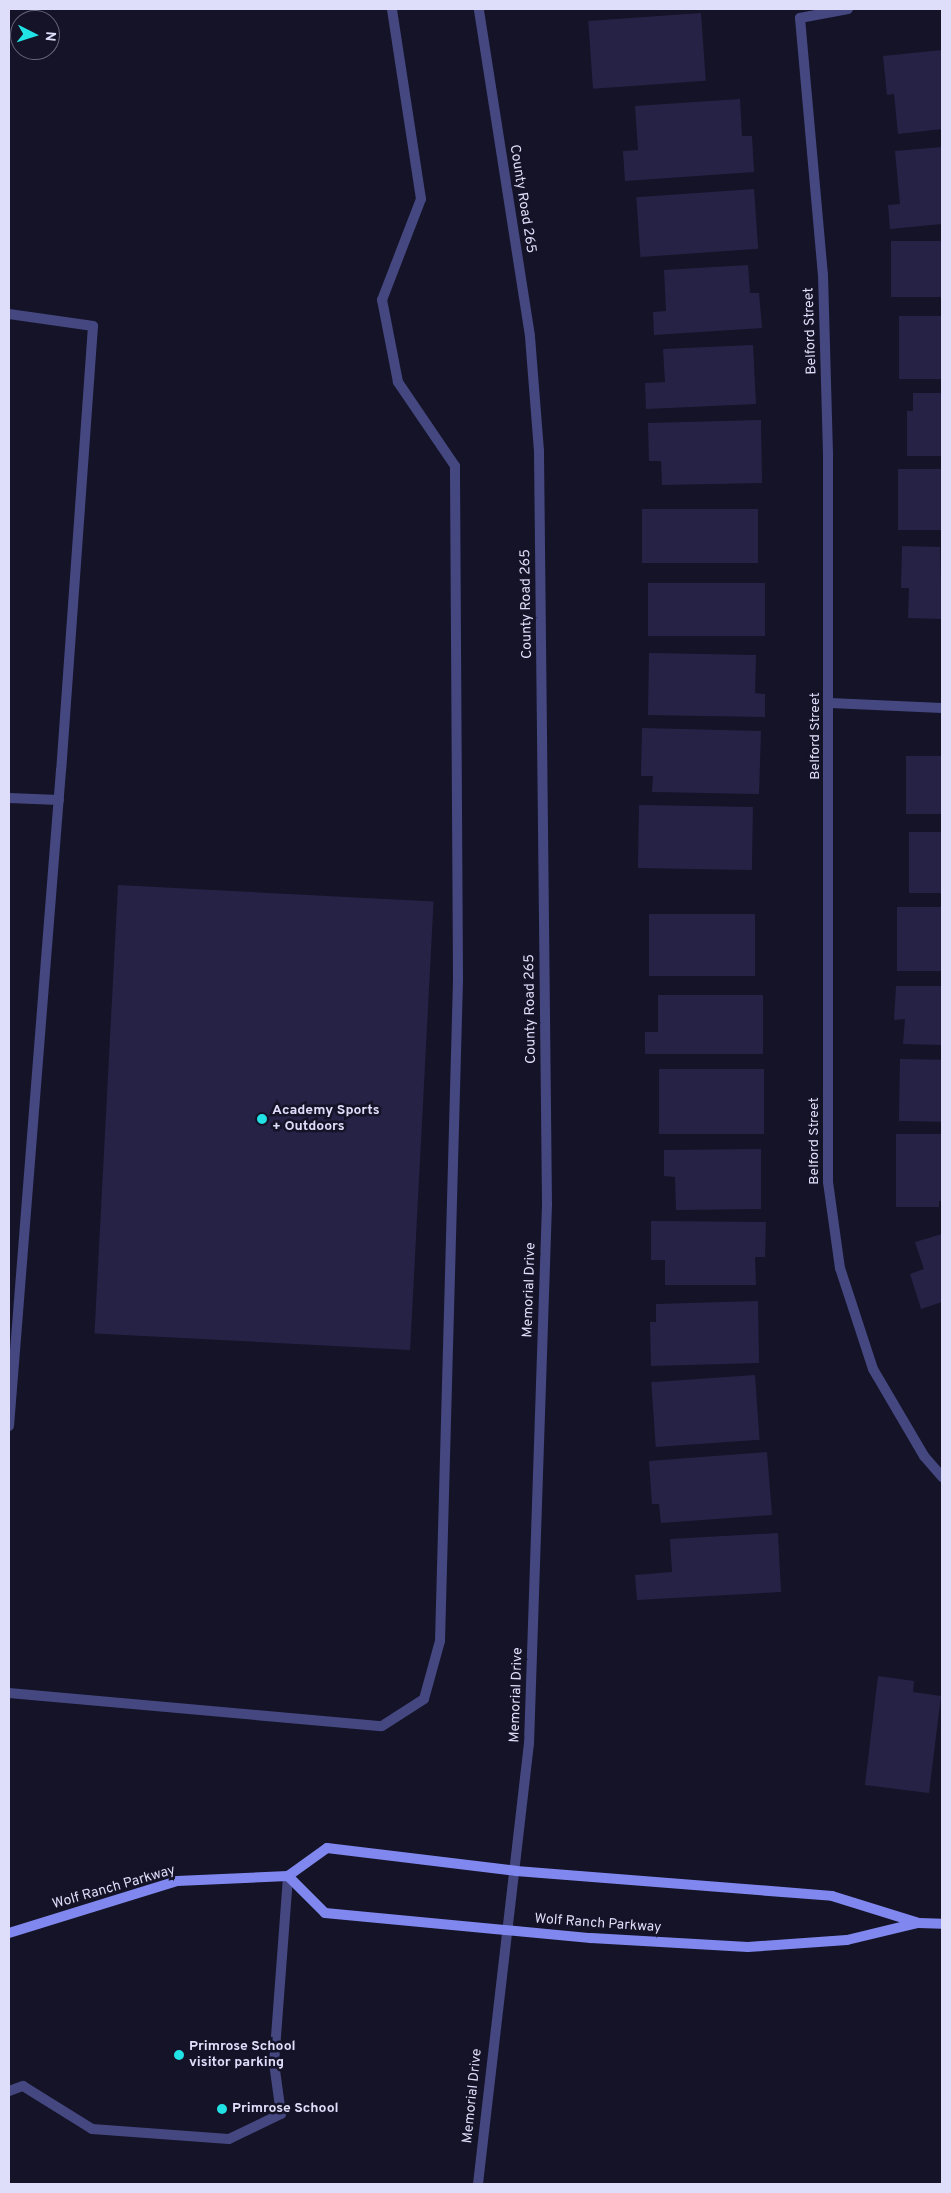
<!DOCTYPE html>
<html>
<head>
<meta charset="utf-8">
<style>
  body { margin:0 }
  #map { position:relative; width:951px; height:2193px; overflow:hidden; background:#151327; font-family:Overpass,sans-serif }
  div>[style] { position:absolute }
  .building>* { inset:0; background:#262246; transform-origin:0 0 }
  .lane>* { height:10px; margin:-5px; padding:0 5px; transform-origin:5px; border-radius:5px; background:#444780 }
  .street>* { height:10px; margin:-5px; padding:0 5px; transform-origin:5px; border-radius:5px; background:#444780 }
  .secondary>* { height:10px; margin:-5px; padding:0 5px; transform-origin:5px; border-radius:5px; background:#8088ef }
  .dots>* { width:14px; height:14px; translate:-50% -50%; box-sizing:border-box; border:2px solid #151327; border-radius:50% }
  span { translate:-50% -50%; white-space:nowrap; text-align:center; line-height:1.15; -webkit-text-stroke:5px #151327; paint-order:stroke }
  .street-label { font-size:14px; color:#dedefb }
  .poi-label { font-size:14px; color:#dedefb; font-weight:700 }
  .left { translate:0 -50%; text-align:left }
  .frame { position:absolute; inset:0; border:10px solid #dedefb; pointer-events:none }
  .north { position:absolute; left:10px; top:10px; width:50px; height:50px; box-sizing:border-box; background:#151327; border:1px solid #65647c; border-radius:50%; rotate:95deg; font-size:14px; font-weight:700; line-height:20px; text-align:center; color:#dedefb }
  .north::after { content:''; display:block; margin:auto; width:18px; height:22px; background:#21e2e4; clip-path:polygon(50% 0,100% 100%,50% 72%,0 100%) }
</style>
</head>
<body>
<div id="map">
  <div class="building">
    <div style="left:701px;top:13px;width:68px;height:113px;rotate:86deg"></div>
    <div style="clip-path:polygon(942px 50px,942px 129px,898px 134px,894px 94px,887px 95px,883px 56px)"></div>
    <div style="clip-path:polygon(740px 99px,742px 136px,752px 136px,754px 172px,625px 181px,623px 151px,638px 150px,635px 106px)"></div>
    <div style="clip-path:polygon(942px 147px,942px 224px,890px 229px,888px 205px,900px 204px,895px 151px)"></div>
    <div style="left:754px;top:189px;width:60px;height:118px;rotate:86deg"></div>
    <div style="left:942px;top:241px;width:56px;height:51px;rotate:90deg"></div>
    <div style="clip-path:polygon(748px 265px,750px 293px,759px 293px,762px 328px,654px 335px,653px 312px,666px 311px,664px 270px)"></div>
    <div style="left:942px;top:316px;width:63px;height:43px;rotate:90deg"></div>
    <div style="clip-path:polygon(753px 345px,756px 404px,646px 409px,645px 383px,665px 382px,663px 349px)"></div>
    <div style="clip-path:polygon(913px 393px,942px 393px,942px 456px,907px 456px,907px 411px,913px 411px)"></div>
    <div style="clip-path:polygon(761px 420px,762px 483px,662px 485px,661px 461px,649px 461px,648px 423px)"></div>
    <div style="left:898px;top:469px;width:44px;height:61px"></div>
    <div style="left:758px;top:509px;width:54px;height:116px;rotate:90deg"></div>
    <div style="clip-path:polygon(902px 546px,940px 547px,942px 619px,908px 618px,909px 588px,901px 588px)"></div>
    <div style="left:648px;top:583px;width:117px;height:53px"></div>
    <div style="clip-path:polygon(649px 653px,756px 655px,755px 693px,765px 694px,765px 717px,648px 715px)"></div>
    <div style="clip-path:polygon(642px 728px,761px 731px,759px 794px,652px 792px,653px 776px,641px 776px)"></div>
    <div style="left:906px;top:756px;width:36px;height:58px"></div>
    <div style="left:639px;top:805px;width:114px;height:63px;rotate:1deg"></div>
    <div style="left:909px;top:832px;width:33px;height:61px"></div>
    <div style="left:118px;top:885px;width:316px;height:449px;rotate:3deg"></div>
    <div style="left:897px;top:907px;width:45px;height:64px"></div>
    <div style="left:755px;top:914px;width:62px;height:106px;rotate:90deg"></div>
    <div style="clip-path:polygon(896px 986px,942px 986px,942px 1045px,903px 1044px,905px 1019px,894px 1020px)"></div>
    <div style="clip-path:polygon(658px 995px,763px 995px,763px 1054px,645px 1054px,645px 1032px,658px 1032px)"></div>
    <div style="left:900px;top:1059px;width:42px;height:62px;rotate:1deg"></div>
    <div style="left:659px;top:1069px;width:105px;height:65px"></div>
    <div style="clip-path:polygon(896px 1134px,942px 1134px,942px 1201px,939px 1201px,939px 1207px,896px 1207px)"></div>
    <div style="clip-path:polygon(761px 1149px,761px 1209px,676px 1210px,675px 1177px,664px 1176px,664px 1150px)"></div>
    <div style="clip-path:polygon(651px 1221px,766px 1222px,765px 1257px,755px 1257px,756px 1285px,665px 1285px,665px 1260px,651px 1260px)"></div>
    <div style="clip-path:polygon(942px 1234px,942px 1302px,921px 1309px,910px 1274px,924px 1269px,915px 1242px)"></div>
    <div style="clip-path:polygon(758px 1301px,759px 1363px,651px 1366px,650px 1322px,656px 1322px,656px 1304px)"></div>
    <div style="left:755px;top:1375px;width:65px;height:104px;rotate:86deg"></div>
    <div style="clip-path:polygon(767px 1452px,772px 1515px,661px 1523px,659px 1504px,652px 1504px,649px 1461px)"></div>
    <div style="clip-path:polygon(778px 1533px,781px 1592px,637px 1600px,635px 1575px,672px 1572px,670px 1539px)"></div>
    <div style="clip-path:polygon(878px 1676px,914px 1681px,913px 1692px,941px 1696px,929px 1793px,865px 1785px)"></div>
  </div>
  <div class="lane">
    <div style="left:9px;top:314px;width:85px;rotate:8.1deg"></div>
    <div style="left:93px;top:326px;width:445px;rotate:94.1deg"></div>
    <div style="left:61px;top:770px;width:658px;rotate:94.53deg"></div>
    <div style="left:9px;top:798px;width:50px;rotate:2.3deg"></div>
    <div style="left:9px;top:1693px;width:374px;rotate:5.1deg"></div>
    <div style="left:382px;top:1726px;width:50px;rotate:-32.7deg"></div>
    <div style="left:424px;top:1699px;width:60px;rotate:-74.6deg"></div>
    <div style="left:440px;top:1641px;width:663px;rotate:-88.44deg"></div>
    <div style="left:458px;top:978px;width:512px;rotate:-90.34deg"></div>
    <div style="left:455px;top:466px;width:102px;rotate:-124.2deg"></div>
    <div style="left:398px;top:382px;width:84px;rotate:-101deg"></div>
    <div style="left:382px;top:300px;width:108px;rotate:-68.9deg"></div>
    <div style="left:421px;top:199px;width:192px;rotate:-98.7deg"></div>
    <div style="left:9px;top:2091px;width:15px;rotate:-20deg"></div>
    <div style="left:23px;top:2086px;width:81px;rotate:31.9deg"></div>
    <div style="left:92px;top:2129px;width:137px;rotate:4.2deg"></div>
    <div style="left:229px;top:2139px;width:58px;rotate:-25.7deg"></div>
    <div style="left:281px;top:2114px;width:51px;rotate:-97.8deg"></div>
    <div style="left:274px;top:2063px;width:188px;rotate:-85.7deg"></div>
  </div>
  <div class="street">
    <div style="left:848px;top:9px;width:49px;rotate:169.4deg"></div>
    <div style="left:800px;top:18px;width:258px;rotate:84.9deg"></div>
    <div style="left:823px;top:275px;width:178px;rotate:88.4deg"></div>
    <div style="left:828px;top:453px;width:729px;rotate:90deg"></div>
    <div style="left:828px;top:1182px;width:87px;rotate:82.1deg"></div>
    <div style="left:840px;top:1268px;width:106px;rotate:71.9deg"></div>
    <div style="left:873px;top:1369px;width:101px;rotate:59.6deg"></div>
    <div style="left:924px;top:1456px;width:28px;rotate:49deg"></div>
    <div style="left:830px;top:703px;width:112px;rotate:2.6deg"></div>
    <div style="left:478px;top:2184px;width:443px;rotate:-83.4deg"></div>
    <div style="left:529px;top:1744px;width:540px;rotate:-88.09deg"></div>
    <div style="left:547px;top:1204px;width:753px;rotate:-90.61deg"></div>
    <div style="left:539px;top:451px;width:115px;rotate:-94.5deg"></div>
    <div style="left:530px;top:336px;width:331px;rotate:-98.9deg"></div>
  </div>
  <div class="secondary">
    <div style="left:288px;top:1876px;width:52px;rotate:45deg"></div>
    <div style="left:325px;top:1913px;width:267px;rotate:5.4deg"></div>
    <div style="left:591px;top:1938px;width:157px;rotate:3.3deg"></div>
    <div style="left:748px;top:1947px;width:99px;rotate:-4deg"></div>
    <div style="left:847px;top:1940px;width:73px;rotate:-13.5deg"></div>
    <div style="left:9px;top:1933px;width:176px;rotate:-17.2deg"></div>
    <div style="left:177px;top:1881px;width:111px;rotate:-2.6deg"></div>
    <div style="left:288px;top:1876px;width:48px;rotate:-35.7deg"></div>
    <div style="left:327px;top:1848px;width:190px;rotate:6.9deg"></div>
    <div style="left:516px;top:1871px;width:317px;rotate:4.5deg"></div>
    <div style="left:832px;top:1896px;width:91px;rotate:17.2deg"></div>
    <div style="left:919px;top:1923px;width:23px;rotate:2deg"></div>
  </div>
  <div class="dots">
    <div style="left:262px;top:1119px;background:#21e2e4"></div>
    <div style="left:179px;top:2055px;background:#21e2e4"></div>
    <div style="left:222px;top:2109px;background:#21e2e4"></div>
  </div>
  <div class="street-label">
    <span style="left:522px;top:199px;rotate:81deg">County Road 265</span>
    <span style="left:811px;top:331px;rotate:-92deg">Belford Street</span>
    <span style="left:527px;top:604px;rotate:-91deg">County Road 265</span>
    <span style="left:816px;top:736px;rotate:-90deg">Belford Street</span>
    <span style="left:531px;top:1009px;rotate:-91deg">County Road 265</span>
    <span style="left:815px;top:1141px;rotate:-90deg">Belford Street</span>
    <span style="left:530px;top:1290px;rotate:-88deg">Memorial Drive</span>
    <span style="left:517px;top:1695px;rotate:-88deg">Memorial Drive</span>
    <span style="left:114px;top:1888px;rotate:-16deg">Wolf Ranch Parkway</span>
    <span style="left:598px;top:1924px;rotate:4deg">Wolf Ranch Parkway</span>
    <span style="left:473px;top:2096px;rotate:-84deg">Memorial Drive</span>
  </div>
  <div class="poi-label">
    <span class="left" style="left:272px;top:1119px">Academy Sports<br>+ Outdoors</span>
    <span class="left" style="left:189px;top:2055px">Primrose School<br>visitor parking</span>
    <span class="left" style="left:232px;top:2109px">Primrose School</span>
  </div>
  <div class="frame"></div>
  <div class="north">N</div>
</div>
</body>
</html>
